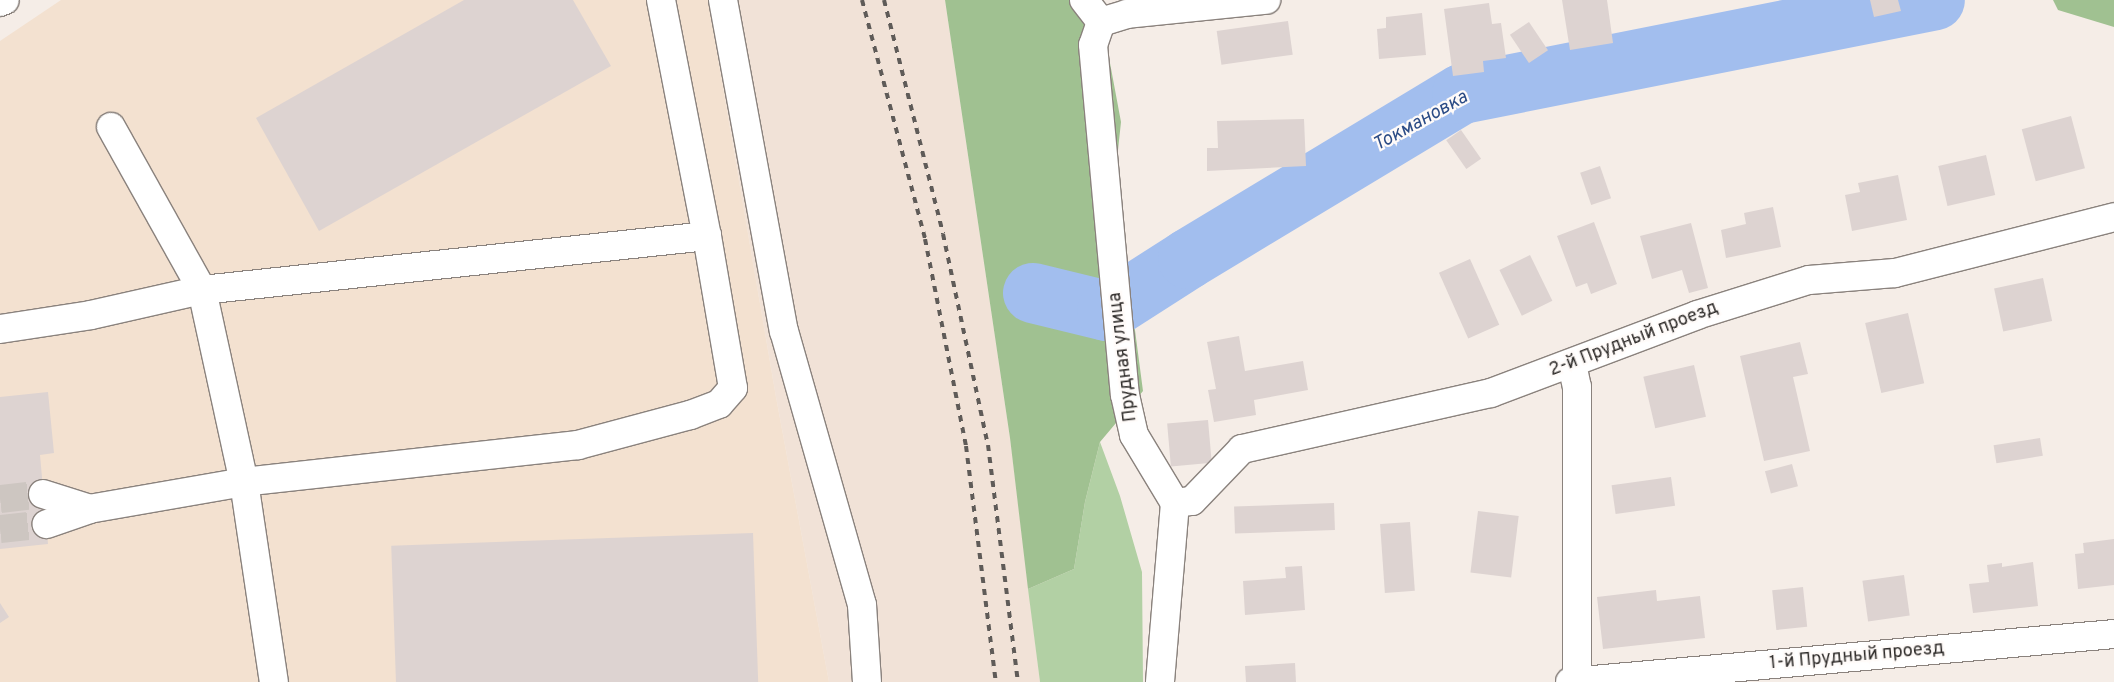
<!DOCTYPE html>
<html>
<head>
<meta charset="utf-8">
<style>
  body { margin:0 }
  #map { position:relative; width:2114px; height:682px; overflow:hidden; background:#f5ede7; font-family:Overpass,sans-serif }
  div>[style] { position:absolute }
  .built>* { inset:0; background:#f1e2d7 }
  .industrial>* { inset:0; background:#f3e1d0 }
  .green>* { inset:0; background:#b2d0a4 }
  .forest>* { inset:0; background:#a0c191 }
  .river>* { height:60px; margin:-30px; padding:0 30px; transform-origin:30px; border-radius:30px; background:#a2beee }
  .building>* { inset:0; background:#ddd3d1; transform-origin:0 0 }
  .minor-tunnel>* { height:28px; margin-top:-14px; transform-origin:0; background:repeating-linear-gradient(90deg,#cdc6c1 0 28px,transparent 0 42px) }
  .roads { filter:drop-shadow(1px 0 #8a827d) drop-shadow(-1px 0 #8a827d) drop-shadow(0 1px #8a827d) drop-shadow(0 -1px #8a827d) }
  .minor>* { height:28px; margin:-14px; padding:0 14px; transform-origin:14px; border-radius:14px; background:#fff }
  .rail>* { height:4px; margin-top:-2px; transform-origin:0; background:repeating-linear-gradient(90deg,#5f5b58 0 6px,transparent 0 12px) }
  span { translate:-50% -50%; white-space:nowrap; text-align:center; line-height:1.15; -webkit-text-stroke:4.5px #fffbf9; paint-order:stroke }
  .street-label { font-size:18px; color:#2c2927 }
  .water-label { font-size:19px; color:#2c4c86; font-style:italic }
</style>
</head>
<body>
<div id="map">
  <div class="built">
    <div style="clip-path:polygon(708px 0,945px 0,1010px 438px,1040px 682px,829px 682px,776px 397px)"></div>
  </div>
  <div class="industrial">
    <div style="clip-path:polygon(61px 0,708px 0,776px 397px,829px 682px,0 682px,0 41px)"></div>
  </div>
  <div class="green">
    <div style="clip-path:polygon(1100px 442px,1120px 496px,1142px 572px,1143px 682px,1040px 682px,1028px 589px,1074px 569px,1085px 502px)"></div>
  </div>
  <div class="forest">
    <div style="clip-path:polygon(945px 0,1101px 0,1112px 35px,1107px 47px,1121px 122px,1115px 178px,1143px 391px,1100px 442px,1085px 502px,1074px 569px,1028px 589px,1010px 438px)"></div>
    <div style="clip-path:polygon(2053px 0,2114px 0,2114px 27px,2058px 10px)"></div>
  </div>
  <div class="river">
    <div style="left:1033px;top:293px;width:76px;rotate:13.7deg"></div>
    <div style="left:1107px;top:311px;width:96px;rotate:-32.7deg"></div>
    <div style="left:1188px;top:259px;width:320px;rotate:-31.1deg"></div>
    <div style="left:1462px;top:94px;width:482px;rotate:-11.2deg"></div>
  </div>
  <div class="building">
    <div style="clip-path:polygon(464px 0,573px 0,611px 66px,319px 231px,256px 118px)"></div>
    <div style="clip-path:polygon(1562px 0,1607px 0,1613px 43px,1570px 50px)"></div>
    <div style="clip-path:polygon(1870px 0,1898px 0,1901px 11px,1874px 17px)"></div>
    <div style="clip-path:polygon(1489px 3px,1492px 24px,1501px 23px,1506px 58px,1483px 61px,1484px 72px,1453px 76px,1444px 9px)"></div>
    <div style="clip-path:polygon(1422px 13px,1426px 55px,1379px 59px,1377px 29px,1386px 28px,1386px 17px)"></div>
    <div style="left:1288px;top:21px;width:34px;height:72px;rotate:82deg"></div>
    <div style="left:1529px;top:22px;width:34px;height:23px;rotate:56deg"></div>
    <div style="left:2071px;top:116px;width:54px;height:51px;rotate:75deg"></div>
    <div style="clip-path:polygon(1304px 119px,1306px 166px,1207px 171px,1207px 148px,1218px 148px,1217px 121px)"></div>
    <div style="left:1461px;top:130px;width:35px;height:18px;rotate:55deg"></div>
    <div style="left:1986px;top:155px;width:41px;height:49px;rotate:77deg"></div>
    <div style="left:1600px;top:166px;width:34px;height:21px;rotate:71deg"></div>
    <div style="clip-path:polygon(1898px 175px,1907px 220px,1852px 231px,1845px 195px,1860px 192px,1858px 183px)"></div>
    <div style="clip-path:polygon(1773px 207px,1781px 247px,1726px 258px,1721px 230px,1746px 224px,1744px 213px)"></div>
    <div style="clip-path:polygon(1594px 222px,1617px 284px,1591px 294px,1587px 283px,1576px 287px,1557px 236px)"></div>
    <div style="clip-path:polygon(1691px 223px,1708px 288px,1689px 293px,1682px 270px,1652px 279px,1640px 236px)"></div>
    <div style="left:1530px;top:255px;width:51px;height:34px;rotate:64deg"></div>
    <div style="left:1470px;top:259px;width:72px;height:34px;rotate:66deg"></div>
    <div style="left:2043px;top:278px;width:44px;height:50px;rotate:78deg"></div>
    <div style="left:1908px;top:313px;width:72px;height:44px;rotate:77deg"></div>
    <div style="clip-path:polygon(1239px 336px,1245px 371px,1303px 361px,1308px 390px,1254px 400px,1256px 415px,1214px 422px,1208px 390px,1216px 389px,1207px 342px)"></div>
    <div style="clip-path:polygon(1800px 342px,1808px 374px,1793px 377px,1810px 451px,1764px 461px,1740px 356px)"></div>
    <div style="left:1694px;top:365px;width:53px;height:52px;rotate:77deg"></div>
    <div style="clip-path:polygon(48px 392px,54px 453px,40px 455px,48px 544px,0 549px,0 397px)"></div>
    <div style="left:1208px;top:420px;width:43px;height:41px;rotate:85deg"></div>
    <div style="left:2040px;top:438px;width:18px;height:47px;rotate:81deg"></div>
    <div style="left:1792px;top:464px;width:23px;height:28px;rotate:75deg"></div>
    <div style="left:1671px;top:477px;width:29px;height:60px;rotate:82deg"></div>
    <div style="left:1334px;top:503px;width:27px;height:100px;rotate:88deg"></div>
    <div style="left:1478px;top:511px;width:41px;height:62px;rotate:7deg"></div>
    <div style="left:1410px;top:522px;width:69px;height:30px;rotate:86deg"></div>
    <div style="left:753px;top:533px;width:149px;height:362px;rotate:88deg"></div>
    <div style="clip-path:polygon(2114px 539px,2114px 585px,2078px 589px,2075px 554px,2084px 553px,2083px 543px)"></div>
    <div style="clip-path:polygon(2033px 562px,2038px 606px,1973px 613px,1969px 584px,1989px 582px,1987px 565px,2002px 563px,2002px 567px)"></div>
    <div style="clip-path:polygon(1302px 566px,1305px 610px,1245px 615px,1243px 581px,1286px 578px,1285px 567px)"></div>
    <div style="left:1904px;top:575px;width:41px;height:42px;rotate:82deg"></div>
    <div style="left:1803px;top:587px;width:40px;height:31px;rotate:84deg"></div>
    <div style="clip-path:polygon(1656px 590px,1657px 601px,1700px 596px,1705px 638px,1603px 649px,1597px 597px)"></div>
    <div style="clip-path:polygon(0 603px,9px 617px,0 623px)"></div>
    <div style="clip-path:polygon(1295px 663px,1296px 682px,1246px 682px,1245px 666px)"></div>
  </div>
  <div class="minor-tunnel">
    <div style="left:0;top:499px;width:43px;rotate:-6.6deg"></div>
    <div style="left:0;top:529px;width:47px;rotate:-6.1deg"></div>
  </div>
  <div class="roads">
    <div class="minor">
      <div style="left:661px;top:0;width:240px;rotate:79deg"></div>
      <div style="left:723px;top:0;width:337px;rotate:79.6deg"></div>
      <div style="left:784px;top:331px;width:285px;rotate:74.1deg"></div>
      <div style="left:862px;top:605px;width:77px;rotate:86.3deg"></div>
      <div style="left:1084px;top:0;width:28px;rotate:52deg"></div>
      <div style="left:0;top:2px;width:5px;rotate:-22deg"></div>
      <div style="left:1101px;top:22px;width:24px;rotate:109deg"></div>
      <div style="left:1093px;top:45px;width:351px;rotate:84.8deg"></div>
      <div style="left:1125px;top:395px;width:41px;rotate:77.3deg"></div>
      <div style="left:1134px;top:435px;width:79px;rotate:58.9deg"></div>
      <div style="left:1175px;top:503px;width:180px;rotate:94.8deg"></div>
      <div style="left:1101px;top:22px;width:27px;rotate:-17deg"></div>
      <div style="left:1127px;top:14px;width:140px;rotate:-5.8deg"></div>
      <div style="left:111px;top:127px;width:187px;rotate:60.8deg"></div>
      <div style="left:202px;top:290px;width:197px;rotate:77.7deg"></div>
      <div style="left:244px;top:482px;width:202px;rotate:81.5deg"></div>
      <div style="left:0;top:329px;width:92px;rotate:-8.7deg"></div>
      <div style="left:91px;top:315px;width:114px;rotate:-12.7deg"></div>
      <div style="left:202px;top:290px;width:508px;rotate:-6.1deg"></div>
      <div style="left:707px;top:236px;width:154px;rotate:80.3deg"></div>
      <div style="left:733px;top:388px;width:21px;rotate:131deg"></div>
      <div style="left:719px;top:404px;width:31px;rotate:159deg"></div>
      <div style="left:690px;top:415px;width:116px;rotate:165deg"></div>
      <div style="left:578px;top:445px;width:336px;rotate:173.7deg"></div>
      <div style="left:244px;top:482px;width:156px;rotate:170.1deg"></div>
      <div style="left:90px;top:509px;width:46px;rotate:160.8deg"></div>
      <div style="left:1572px;top:364px;width:24px;rotate:78deg"></div>
      <div style="left:1577px;top:387px;width:294px;rotate:90deg"></div>
      <div style="left:43px;top:494px;width:49px;rotate:17.7deg"></div>
      <div style="left:1175px;top:503px;width:17px;rotate:-7deg"></div>
      <div style="left:1192px;top:501px;width:72px;rotate:-46.1deg"></div>
      <div style="left:1242px;top:449px;width:255px;rotate:-12.7deg"></div>
      <div style="left:1491px;top:393px;width:220px;rotate:-20.7deg"></div>
      <div style="left:1697px;top:315px;width:117px;rotate:-17.4deg"></div>
      <div style="left:1809px;top:280px;width:86px;rotate:-4.7deg"></div>
      <div style="left:1895px;top:273px;width:226px;rotate:-14.3deg"></div>
      <div style="left:1570px;top:682px;width:546px;rotate:-5.04deg"></div>
    </div>
  </div>
  <div class="rail">
    <div style="left:862px;top:0;width:247px;rotate:75.2deg"></div>
    <div style="left:925px;top:239px;width:211px;rotate:78.8deg"></div>
    <div style="left:966px;top:446px;width:238px;rotate:82.8deg"></div>
    <div style="left:884px;top:0;width:241px;rotate:75.8deg"></div>
    <div style="left:943px;top:234px;width:216px;rotate:78deg"></div>
    <div style="left:988px;top:445px;width:239px;rotate:82.8deg"></div>
  </div>
  <div class="street-label">
    <span style="left:1634px;top:340px;rotate:-21deg">2-й Прудный проезд</span>
    <span style="left:1124px;top:357px;rotate:-97deg">Прудная улица</span>
    <span style="left:1857px;top:657px;rotate:-5deg">1-й Прудный проезд</span>
  </div>
  <div class="water-label">
    <span style="left:1421px;top:122px;rotate:-29deg">Токмановка</span>
  </div>
</div>
</body>
</html>
